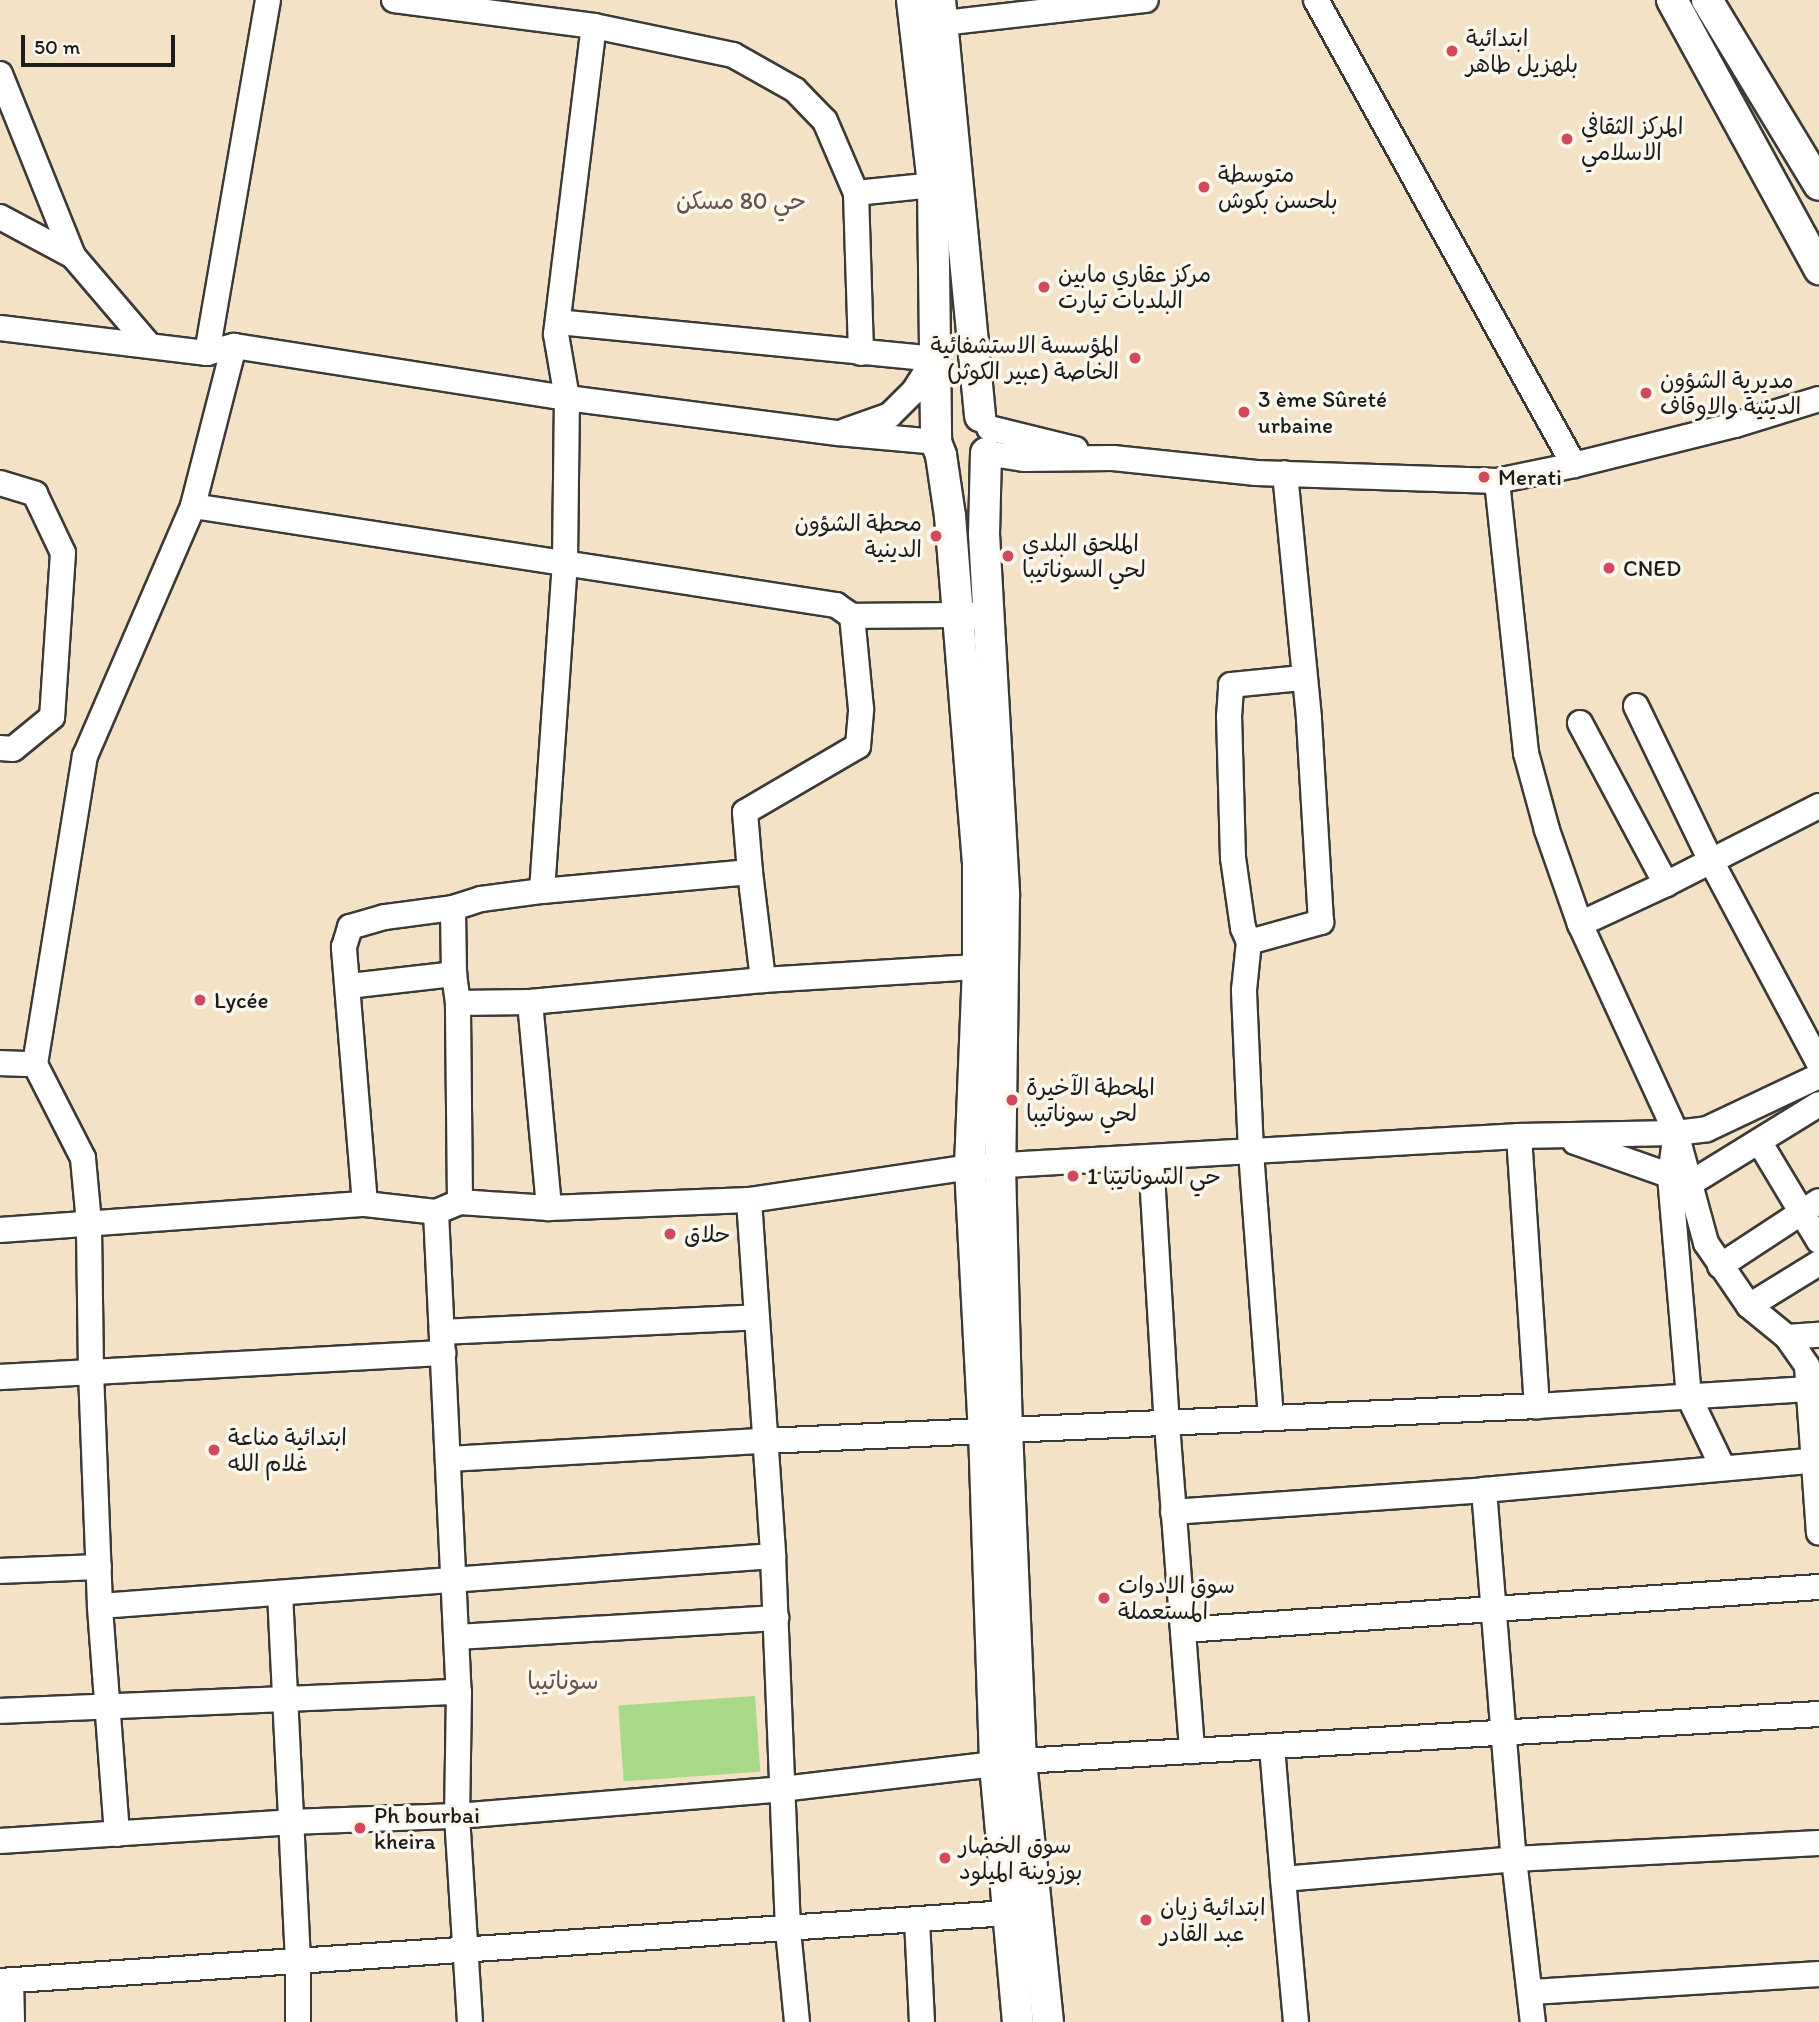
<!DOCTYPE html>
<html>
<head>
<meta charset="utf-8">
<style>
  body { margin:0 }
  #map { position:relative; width:1819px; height:2022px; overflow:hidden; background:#f4e2c7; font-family:Itim,"Playpen Sans Arabic",sans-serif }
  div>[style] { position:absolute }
  .green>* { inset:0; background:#a7d988; transform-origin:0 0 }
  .roads { filter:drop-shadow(2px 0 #3c3a36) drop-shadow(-2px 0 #3c3a36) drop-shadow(0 2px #3c3a36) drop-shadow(0 -2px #3c3a36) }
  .minor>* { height:24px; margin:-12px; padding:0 12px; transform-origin:12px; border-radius:12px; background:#fff }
  .major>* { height:30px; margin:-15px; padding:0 15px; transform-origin:15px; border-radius:15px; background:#fff }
  .dots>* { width:19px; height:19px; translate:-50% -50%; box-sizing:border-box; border:4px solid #fbf7ec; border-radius:50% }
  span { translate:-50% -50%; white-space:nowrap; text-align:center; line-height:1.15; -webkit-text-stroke:7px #fbf7ec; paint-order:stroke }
  .poi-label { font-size:23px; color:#1c1c1c }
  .left { translate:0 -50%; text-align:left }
  .right { translate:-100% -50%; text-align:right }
  .neighbourhood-label { font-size:24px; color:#694f4d }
  .scale { position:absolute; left:21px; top:35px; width:154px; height:32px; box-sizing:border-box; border:4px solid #1c1c1c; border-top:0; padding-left:9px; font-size:21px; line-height:24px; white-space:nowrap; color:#1c1c1c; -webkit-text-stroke:5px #fbf7ec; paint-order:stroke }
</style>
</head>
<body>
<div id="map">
  <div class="green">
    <div style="left:755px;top:1696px;width:76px;height:137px;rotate:86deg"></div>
  </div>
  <div class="roads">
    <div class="minor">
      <div style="left:394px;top:0;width:202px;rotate:7.4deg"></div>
      <div style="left:594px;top:26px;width:142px;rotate:11.8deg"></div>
      <div style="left:733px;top:55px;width:71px;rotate:29.4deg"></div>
      <div style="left:795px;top:90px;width:43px;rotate:45.9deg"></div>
      <div style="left:825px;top:121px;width:78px;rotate:66.7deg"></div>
      <div style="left:856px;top:193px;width:160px;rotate:88.2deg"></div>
      <div style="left:1316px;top:0;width:532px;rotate:60.98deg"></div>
      <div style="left:943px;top:23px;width:204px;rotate:-6.5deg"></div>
      <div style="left:0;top:74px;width:196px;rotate:68.1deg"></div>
      <div style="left:856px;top:193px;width:77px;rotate:-5.9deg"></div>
      <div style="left:0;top:217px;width:83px;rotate:28.1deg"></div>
      <div style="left:73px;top:256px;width:117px;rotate:49.5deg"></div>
      <div style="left:558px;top:322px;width:378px;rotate:5.6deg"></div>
      <div style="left:934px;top:359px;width:39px;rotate:122deg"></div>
      <div style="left:913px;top:392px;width:33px;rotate:135deg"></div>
      <div style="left:890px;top:415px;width:48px;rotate:160.4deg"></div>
      <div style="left:0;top:328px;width:209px;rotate:6.9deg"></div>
      <div style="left:207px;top:353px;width:28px;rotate:-15deg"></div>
      <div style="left:234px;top:346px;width:337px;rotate:8.9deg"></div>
      <div style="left:567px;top:398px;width:273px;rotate:7.4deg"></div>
      <div style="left:838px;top:433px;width:98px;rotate:5.2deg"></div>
      <div style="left:234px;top:346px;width:165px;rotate:104.4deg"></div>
      <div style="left:193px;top:506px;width:651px;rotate:8.75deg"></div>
      <div style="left:836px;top:605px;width:19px;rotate:35deg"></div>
      <div style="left:852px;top:616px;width:125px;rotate:-0.5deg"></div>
      <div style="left:207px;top:353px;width:358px;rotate:-80.2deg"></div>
      <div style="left:989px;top:428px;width:89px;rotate:13.7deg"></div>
      <div style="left:986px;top:453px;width:38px;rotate:9deg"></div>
      <div style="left:1024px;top:459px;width:89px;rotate:-0.6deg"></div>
      <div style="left:1113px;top:458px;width:144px;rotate:6deg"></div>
      <div style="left:1256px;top:473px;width:241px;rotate:1.9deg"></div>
      <div style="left:1497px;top:481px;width:79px;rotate:-11.7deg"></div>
      <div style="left:1574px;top:465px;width:166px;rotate:-14deg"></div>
      <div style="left:1735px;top:425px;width:88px;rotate:-17.2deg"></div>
      <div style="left:1497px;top:481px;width:274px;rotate:83.9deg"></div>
      <div style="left:1526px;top:753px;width:80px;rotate:74.7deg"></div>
      <div style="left:1547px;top:830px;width:100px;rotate:70.7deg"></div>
      <div style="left:1580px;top:924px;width:230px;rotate:65.3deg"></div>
      <div style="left:1676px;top:1133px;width:114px;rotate:74.7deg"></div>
      <div style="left:1706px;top:1243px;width:76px;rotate:55.7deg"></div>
      <div style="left:0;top:483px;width:37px;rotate:17deg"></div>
      <div style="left:35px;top:494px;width:65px;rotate:64.6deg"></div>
      <div style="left:63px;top:553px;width:164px;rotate:93.8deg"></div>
      <div style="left:52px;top:717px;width:50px;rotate:140.6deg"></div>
      <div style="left:13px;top:749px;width:13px;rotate:-176deg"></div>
      <div style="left:1636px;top:706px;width:172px;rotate:64.2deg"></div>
      <div style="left:1711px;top:861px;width:229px;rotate:61.9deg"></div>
      <div style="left:1580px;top:723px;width:183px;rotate:61.9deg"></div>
      <div style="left:750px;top:872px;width:109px;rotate:83.1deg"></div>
      <div style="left:542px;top:891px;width:331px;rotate:-86deg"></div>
      <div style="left:565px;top:561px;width:163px;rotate:-89.3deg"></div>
      <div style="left:567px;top:398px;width:65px;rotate:-99.8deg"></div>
      <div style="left:556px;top:334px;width:310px;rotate:-83deg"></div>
      <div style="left:1580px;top:924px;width:95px;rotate:-24.9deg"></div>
      <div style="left:1666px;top:884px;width:172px;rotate:-27deg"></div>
      <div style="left:1249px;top:942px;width:75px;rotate:-15.5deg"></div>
      <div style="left:1321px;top:922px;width:204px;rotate:-93.4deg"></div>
      <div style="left:1309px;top:718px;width:246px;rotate:-95.6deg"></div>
      <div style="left:349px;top:986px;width:106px;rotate:-6.5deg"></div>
      <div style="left:530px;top:1002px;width:207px;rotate:84.7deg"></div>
      <div style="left:458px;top:1003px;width:72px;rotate:-0.8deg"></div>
      <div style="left:530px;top:1002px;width:234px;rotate:-5.4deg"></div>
      <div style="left:763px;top:980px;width:215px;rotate:-3.5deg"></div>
      <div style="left:0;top:1063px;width:35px;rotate:2deg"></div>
      <div style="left:1519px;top:1136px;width:271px;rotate:86.2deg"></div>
      <div style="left:1675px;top:1140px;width:36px;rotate:98deg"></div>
      <div style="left:1670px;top:1176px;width:222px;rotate:85.1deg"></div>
      <div style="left:1689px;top:1397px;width:79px;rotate:64.4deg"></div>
      <div style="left:1575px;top:1142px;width:123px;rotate:19.5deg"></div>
      <div style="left:1691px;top:1183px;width:150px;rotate:-31.7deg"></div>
      <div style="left:1760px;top:1143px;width:114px;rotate:59deg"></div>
      <div style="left:1151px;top:1158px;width:266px;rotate:86.6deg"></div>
      <div style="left:1167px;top:1424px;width:328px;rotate:85.6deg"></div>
      <div style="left:749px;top:1200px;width:357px;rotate:86.1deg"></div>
      <div style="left:773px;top:1556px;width:374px;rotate:87.7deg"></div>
      <div style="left:788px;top:1930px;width:92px;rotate:84.4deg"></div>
      <div style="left:460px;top:1202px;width:199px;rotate:-90.6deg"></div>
      <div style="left:458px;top:1003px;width:29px;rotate:-98deg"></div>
      <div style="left:454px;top:974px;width:66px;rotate:-90.9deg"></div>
      <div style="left:453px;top:908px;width:29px;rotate:-18deg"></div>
      <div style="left:481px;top:899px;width:62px;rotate:-7.5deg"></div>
      <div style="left:542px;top:891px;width:209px;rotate:-5.2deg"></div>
      <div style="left:750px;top:872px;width:60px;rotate:-94.8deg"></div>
      <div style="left:745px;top:812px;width:131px;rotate:-30.3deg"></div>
      <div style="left:858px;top:746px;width:37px;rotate:-85deg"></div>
      <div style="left:861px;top:709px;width:93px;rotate:-95.5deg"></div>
      <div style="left:365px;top:1204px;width:258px;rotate:-94.7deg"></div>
      <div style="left:344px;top:947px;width:21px;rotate:-73deg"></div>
      <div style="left:350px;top:927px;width:36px;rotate:-16deg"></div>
      <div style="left:385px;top:917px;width:69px;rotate:-7.5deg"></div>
      <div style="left:436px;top:1212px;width:481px;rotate:87.3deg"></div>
      <div style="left:459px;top:1692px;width:124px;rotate:90.9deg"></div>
      <div style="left:457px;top:1816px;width:206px;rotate:86.4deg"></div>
      <div style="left:0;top:1230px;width:366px;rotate:-4.1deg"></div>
      <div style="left:365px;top:1204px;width:71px;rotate:6.4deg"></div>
      <div style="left:436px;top:1212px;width:26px;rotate:-23deg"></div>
      <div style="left:460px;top:1202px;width:89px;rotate:3.9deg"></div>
      <div style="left:549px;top:1208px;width:200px;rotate:-2.3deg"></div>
      <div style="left:749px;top:1200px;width:223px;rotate:-8.5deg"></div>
      <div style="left:970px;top:1167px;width:550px;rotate:-3.23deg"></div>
      <div style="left:1519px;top:1136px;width:157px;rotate:-1.1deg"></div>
      <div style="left:1676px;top:1133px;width:31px;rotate:-7deg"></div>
      <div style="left:1707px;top:1129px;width:124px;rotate:-25.3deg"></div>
      <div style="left:1819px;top:1263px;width:82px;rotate:148.4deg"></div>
      <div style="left:1749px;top:1306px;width:49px;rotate:39.2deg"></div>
      <div style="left:1787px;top:1337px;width:35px;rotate:55deg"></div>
      <div style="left:1807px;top:1366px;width:167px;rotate:85.9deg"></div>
      <div style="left:1720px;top:1266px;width:118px;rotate:-33.3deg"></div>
      <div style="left:442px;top:1332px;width:314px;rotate:-2.7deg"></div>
      <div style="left:1787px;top:1337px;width:32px;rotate:-4deg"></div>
      <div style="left:0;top:1377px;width:444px;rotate:-3.1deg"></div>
      <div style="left:1271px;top:1418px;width:267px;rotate:-94.3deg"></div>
      <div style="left:1251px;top:1152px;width:162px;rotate:-92.5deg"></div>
      <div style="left:1244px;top:990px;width:48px;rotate:-84.1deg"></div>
      <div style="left:1249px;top:942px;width:15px;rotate:-113deg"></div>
      <div style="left:1243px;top:928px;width:71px;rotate:-98.1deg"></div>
      <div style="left:1233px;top:858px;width:141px;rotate:-91.6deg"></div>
      <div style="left:1229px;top:717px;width:32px;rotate:-86deg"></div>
      <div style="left:1231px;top:685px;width:72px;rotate:-5.6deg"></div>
      <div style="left:448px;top:1459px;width:317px;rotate:-3.3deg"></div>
      <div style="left:764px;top:1441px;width:774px;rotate:-2.59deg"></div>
      <div style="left:1537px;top:1406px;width:272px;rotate:-3.6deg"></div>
      <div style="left:1484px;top:1490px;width:370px;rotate:85.4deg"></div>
      <div style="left:1514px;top:1859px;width:164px;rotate:83.4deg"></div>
      <div style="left:1173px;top:1512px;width:312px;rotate:-4deg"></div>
      <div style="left:1484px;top:1490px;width:336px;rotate:-5.1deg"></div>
      <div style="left:0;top:1571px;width:99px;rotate:-2.3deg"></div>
      <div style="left:280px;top:1593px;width:366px;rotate:87.2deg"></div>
      <div style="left:298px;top:1959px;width:63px;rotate:90deg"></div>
      <div style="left:100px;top:1606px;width:675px;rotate:-4.25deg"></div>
      <div style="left:1183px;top:1630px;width:637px;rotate:-3.87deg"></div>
      <div style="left:457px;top:1637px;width:320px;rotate:-3.4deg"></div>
      <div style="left:0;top:1711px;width:459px;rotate:-2.4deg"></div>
      <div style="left:1272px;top:1747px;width:132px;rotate:85.2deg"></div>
      <div style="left:1283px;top:1879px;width:232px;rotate:-4.9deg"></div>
      <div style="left:1514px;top:1859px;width:305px;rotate:-3deg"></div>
      <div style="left:117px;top:1834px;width:229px;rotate:-94.3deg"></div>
      <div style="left:100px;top:1606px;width:235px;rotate:-92.2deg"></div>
      <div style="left:91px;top:1371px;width:148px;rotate:-90.8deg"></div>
      <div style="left:89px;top:1223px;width:65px;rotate:-95.3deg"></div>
      <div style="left:83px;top:1158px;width:106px;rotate:-117.1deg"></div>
      <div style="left:35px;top:1064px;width:312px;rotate:-80.8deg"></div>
      <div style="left:85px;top:756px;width:272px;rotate:-66.6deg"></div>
      <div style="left:0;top:1841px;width:291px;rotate:-3.7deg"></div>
      <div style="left:290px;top:1822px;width:167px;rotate:-2.1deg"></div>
      <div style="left:457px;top:1816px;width:326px;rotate:-4.7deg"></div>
      <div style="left:782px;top:1789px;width:241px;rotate:-6.7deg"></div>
      <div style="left:1021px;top:1761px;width:799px;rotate:-3.37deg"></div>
      <div style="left:1283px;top:1879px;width:144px;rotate:84.8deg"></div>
      <div style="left:917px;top:1920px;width:102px;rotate:87.2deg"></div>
      <div style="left:11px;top:1980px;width:42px;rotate:88.6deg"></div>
      <div style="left:0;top:1981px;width:1010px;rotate:-3.86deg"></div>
      <div style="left:1532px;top:1992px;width:288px;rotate:-3.6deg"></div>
    </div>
    <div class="major">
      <div style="left:912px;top:0;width:186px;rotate:83.5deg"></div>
      <div style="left:933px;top:185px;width:257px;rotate:89.3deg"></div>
      <div style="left:936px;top:442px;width:14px;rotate:69deg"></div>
      <div style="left:941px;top:455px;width:62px;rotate:81.6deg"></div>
      <div style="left:950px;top:516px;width:346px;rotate:85.4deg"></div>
      <div style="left:978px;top:861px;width:106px;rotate:90deg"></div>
      <div style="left:978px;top:967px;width:200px;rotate:92.3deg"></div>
      <div style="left:970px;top:1167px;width:263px;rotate:87deg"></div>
      <div style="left:984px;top:1430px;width:335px;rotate:88.1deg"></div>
      <div style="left:995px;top:1765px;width:258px;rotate:84.9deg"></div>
      <div style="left:940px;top:0;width:418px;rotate:84.5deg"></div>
      <div style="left:1672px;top:0;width:307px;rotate:61.3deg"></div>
      <div style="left:1707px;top:0;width:216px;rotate:58.8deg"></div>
      <div style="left:986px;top:453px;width:81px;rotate:91.4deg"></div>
      <div style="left:984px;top:534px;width:362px;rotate:86.8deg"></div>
      <div style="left:1004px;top:895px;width:272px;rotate:90.8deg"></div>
      <div style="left:1000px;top:1167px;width:262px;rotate:88.5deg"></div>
      <div style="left:1007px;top:1429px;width:332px;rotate:87.6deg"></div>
      <div style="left:1021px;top:1761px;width:262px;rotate:84.1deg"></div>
    </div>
  </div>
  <div class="dots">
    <div style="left:1452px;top:51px;background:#d1495b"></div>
    <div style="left:1567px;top:139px;background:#d1495b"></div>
    <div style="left:1204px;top:187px;background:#d1495b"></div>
    <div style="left:1044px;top:287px;background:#d1495b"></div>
    <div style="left:1135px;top:358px;background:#d1495b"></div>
    <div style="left:1646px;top:393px;background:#d1495b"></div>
    <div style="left:1244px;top:412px;background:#d1495b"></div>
    <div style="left:1484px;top:477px;background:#d1495b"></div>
    <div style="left:936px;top:536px;background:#d1495b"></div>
    <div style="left:1008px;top:556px;background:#d1495b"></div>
    <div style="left:1609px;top:568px;background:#d1495b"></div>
    <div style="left:200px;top:1000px;background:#d1495b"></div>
    <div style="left:1012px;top:1100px;background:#d1495b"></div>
    <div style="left:1073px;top:1176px;background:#d1495b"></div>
    <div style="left:670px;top:1234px;background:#d1495b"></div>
    <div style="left:214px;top:1450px;background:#d1495b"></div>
    <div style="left:1104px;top:1598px;background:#d1495b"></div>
    <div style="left:360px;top:1828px;background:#d1495b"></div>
    <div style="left:945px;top:1858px;background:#d1495b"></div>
    <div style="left:1146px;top:1920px;background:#d1495b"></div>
  </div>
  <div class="poi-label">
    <span class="left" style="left:1466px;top:51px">ابتدائية<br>بلهزيل طاهر</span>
    <span class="left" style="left:1581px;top:139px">المركز الثقافي<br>الاسلامي</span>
    <span class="left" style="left:1218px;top:187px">متوسطة<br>بلحسن بكوش</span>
    <span class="left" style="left:1058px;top:287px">مركز عقاري مابين<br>البلديات تيارت</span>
    <span class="right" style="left:1119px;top:358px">المؤسسة الاستشفائية<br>الخاصة (عبير الكوثر)</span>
    <span class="left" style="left:1660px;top:393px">مديرية الشؤون<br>الدينية والاوقاف</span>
    <span class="left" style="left:1258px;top:412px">3 ème Sûreté<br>urbaine</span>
    <span class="left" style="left:1498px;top:477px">Merati</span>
    <span class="right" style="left:922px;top:536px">محطة الشؤون<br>الدينية</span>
    <span class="left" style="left:1022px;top:556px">الملحق البلدي<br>لحي السوناتيبا</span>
    <span class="left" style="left:1623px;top:568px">CNED</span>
    <span class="left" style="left:214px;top:1000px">Lycée</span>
    <span class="left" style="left:1026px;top:1100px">المحطة الآخيرة<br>لحي سوناتيبا</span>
    <span class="left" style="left:1087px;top:1176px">حي السوناتيبا 1</span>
    <span class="left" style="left:684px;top:1234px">حلاق</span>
    <span class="left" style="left:228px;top:1450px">ابتدائية مناعة<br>غلام الله</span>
    <span class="left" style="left:1118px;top:1598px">سوق الادوات<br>المستعملة</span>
    <span class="left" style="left:374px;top:1828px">Ph bourbai<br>kheira</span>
    <span class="left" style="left:959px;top:1858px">سوق الخضار<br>بوزوينة الميلود</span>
    <span class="left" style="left:1160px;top:1920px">ابتدائية زيان<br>عبد القادر</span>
  </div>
  <div class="neighbourhood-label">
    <span style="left:741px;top:201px">حي 80 مسكن</span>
    <span style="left:563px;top:1681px">سوناتيبا</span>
  </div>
  <div class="scale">50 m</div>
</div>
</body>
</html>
